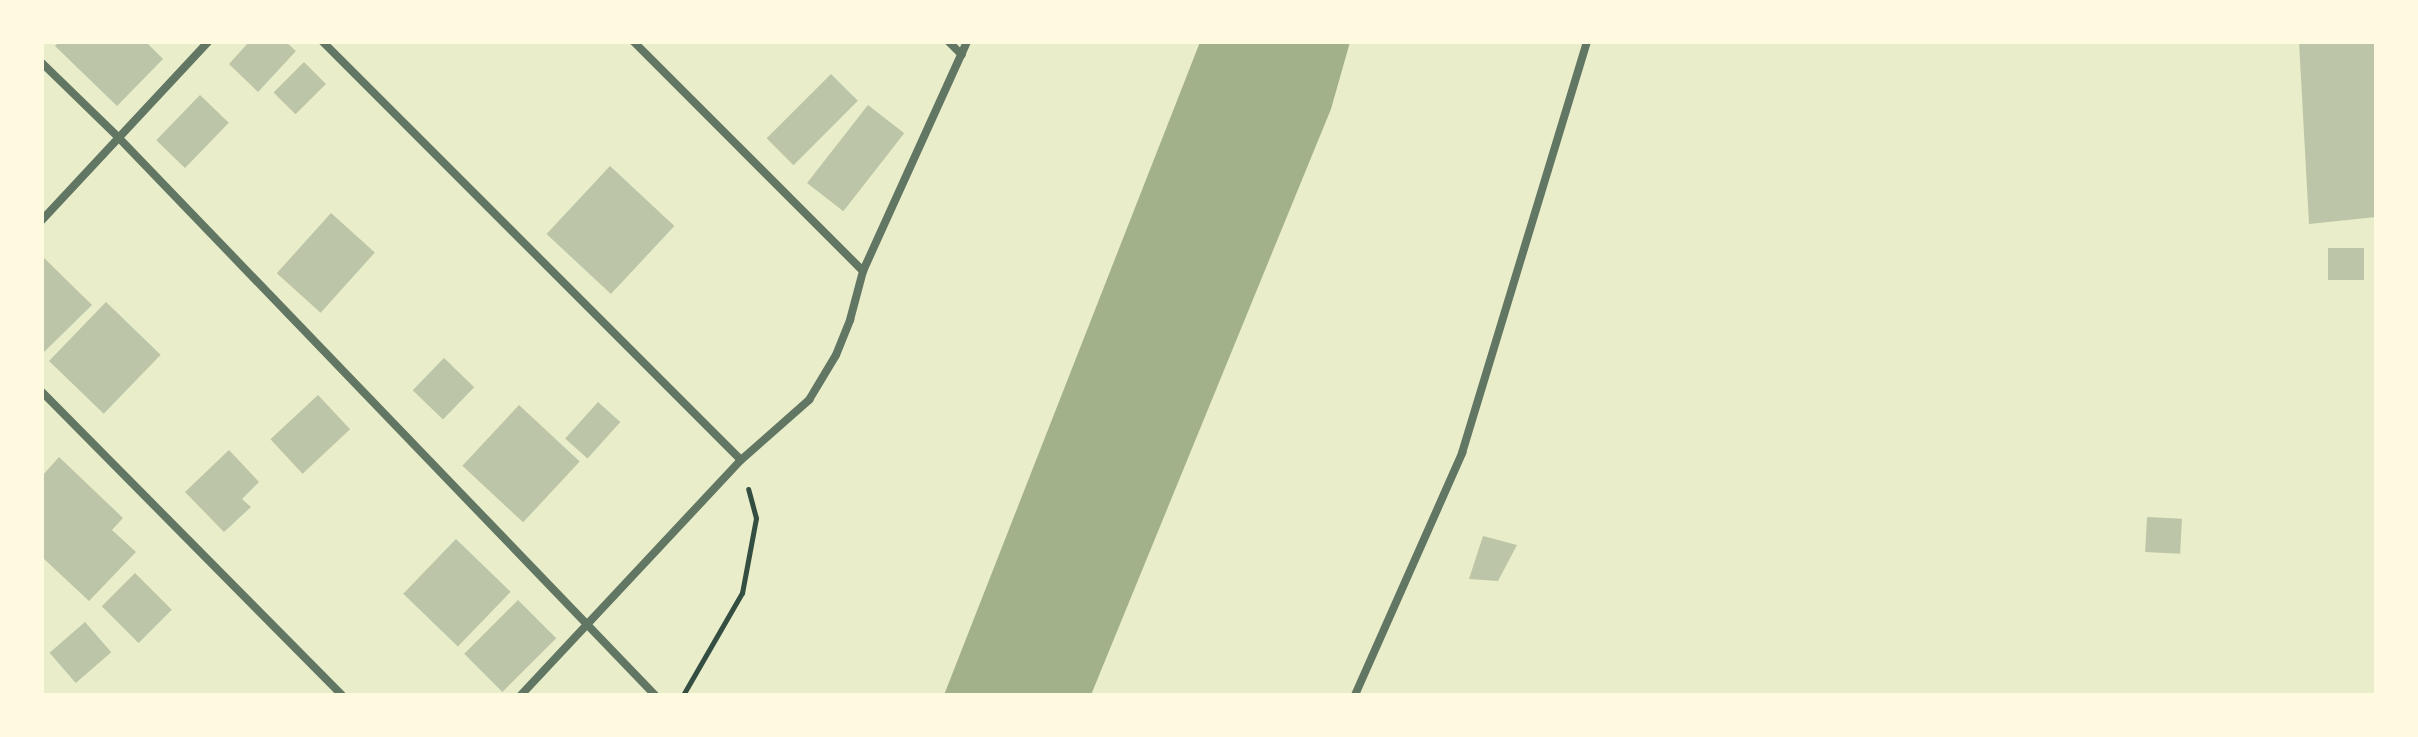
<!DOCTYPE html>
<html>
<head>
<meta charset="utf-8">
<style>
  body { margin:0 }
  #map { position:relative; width:2418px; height:737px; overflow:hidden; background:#e9edc9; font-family:Cabin,sans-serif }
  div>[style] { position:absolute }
  .water>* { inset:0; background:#a3b18a }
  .building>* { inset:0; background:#bcc5a7; transform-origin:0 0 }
  .path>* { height:5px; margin:-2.5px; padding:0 2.5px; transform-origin:2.5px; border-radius:2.5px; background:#344e41 }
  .minor>* { height:8px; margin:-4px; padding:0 4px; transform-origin:4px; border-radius:4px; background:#617663 }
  span { translate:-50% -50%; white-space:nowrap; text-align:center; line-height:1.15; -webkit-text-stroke:7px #fefae0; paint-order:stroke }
  .frame { position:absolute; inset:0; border:44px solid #fefae0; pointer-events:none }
</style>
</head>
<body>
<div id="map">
  <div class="water">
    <div style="clip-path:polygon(1200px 42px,1350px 42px,1331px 109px,1091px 695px,944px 695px)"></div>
  </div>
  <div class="building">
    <div style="clip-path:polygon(59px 42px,146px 42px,163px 59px,117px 106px,55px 46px)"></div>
    <div style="clip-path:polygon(249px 42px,286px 42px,296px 51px,258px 92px,229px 64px)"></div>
    <div style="clip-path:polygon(2299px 42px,2376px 42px,2376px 217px,2309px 224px)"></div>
    <div style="left:304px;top:62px;width:31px;height:43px;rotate:45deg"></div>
    <div style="left:831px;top:74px;width:38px;height:91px;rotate:45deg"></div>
    <div style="left:200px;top:95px;width:40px;height:63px;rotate:44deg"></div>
    <div style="left:868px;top:105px;width:46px;height:99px;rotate:38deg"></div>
    <div style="left:610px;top:166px;width:88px;height:93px;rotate:43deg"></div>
    <div style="left:331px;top:213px;width:59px;height:81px;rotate:42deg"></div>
    <div style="left:2328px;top:248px;width:36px;height:32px"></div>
    <div style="clip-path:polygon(42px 256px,92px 305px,42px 354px)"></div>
    <div style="left:106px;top:302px;width:76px;height:82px;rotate:44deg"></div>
    <div style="left:444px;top:358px;width:42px;height:45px;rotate:44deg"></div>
    <div style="left:318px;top:395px;width:47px;height:65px;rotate:47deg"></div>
    <div style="left:598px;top:402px;width:30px;height:49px;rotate:42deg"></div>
    <div style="left:519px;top:405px;width:83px;height:83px;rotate:43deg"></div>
    <div style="clip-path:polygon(229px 450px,259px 482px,242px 499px,251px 507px,224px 532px,185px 492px)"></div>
    <div style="clip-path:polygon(59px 457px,123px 518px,112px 530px,136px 552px,89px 601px,42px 557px,42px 476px)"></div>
    <div style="left:2147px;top:517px;width:35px;height:35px;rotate:3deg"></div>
    <div style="clip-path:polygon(1483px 536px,1517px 545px,1498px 581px,1469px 579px)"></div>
    <div style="left:456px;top:539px;width:76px;height:76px;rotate:44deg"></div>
    <div style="left:135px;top:573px;width:52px;height:47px;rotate:45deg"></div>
    <div style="left:518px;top:600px;width:54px;height:76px;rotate:45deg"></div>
    <div style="left:85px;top:622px;width:40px;height:47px;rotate:49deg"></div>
  </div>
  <div class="path">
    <div style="left:683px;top:695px;width:118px;rotate:-60deg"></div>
    <div style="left:742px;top:593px;width:76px;rotate:-79.4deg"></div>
    <div style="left:756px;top:518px;width:30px;rotate:-105deg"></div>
  </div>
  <div class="minor">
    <div style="left:323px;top:42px;width:591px;rotate:45deg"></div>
    <div style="left:634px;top:42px;width:324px;rotate:45deg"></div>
    <div style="left:949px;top:42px;width:18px;rotate:45deg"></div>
    <div style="left:42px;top:63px;width:106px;rotate:44.2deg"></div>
    <div style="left:118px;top:137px;width:774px;rotate:46.1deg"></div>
    <div style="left:42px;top:220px;width:243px;rotate:-47deg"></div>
    <div style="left:42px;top:392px;width:426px;rotate:45.3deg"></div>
    <div style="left:521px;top:695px;width:322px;rotate:-46.9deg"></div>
    <div style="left:741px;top:460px;width:91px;rotate:-41.4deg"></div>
    <div style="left:809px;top:400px;width:52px;rotate:-59deg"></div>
    <div style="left:836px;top:355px;width:38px;rotate:-68deg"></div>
    <div style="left:850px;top:320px;width:51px;rotate:-75.1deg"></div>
    <div style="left:863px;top:271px;width:252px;rotate:-65.6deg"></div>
    <div style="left:1355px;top:695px;width:265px;rotate:-66.1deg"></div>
    <div style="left:1462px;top:453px;width:430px;rotate:-73.1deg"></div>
  </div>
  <div class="frame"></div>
</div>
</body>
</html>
